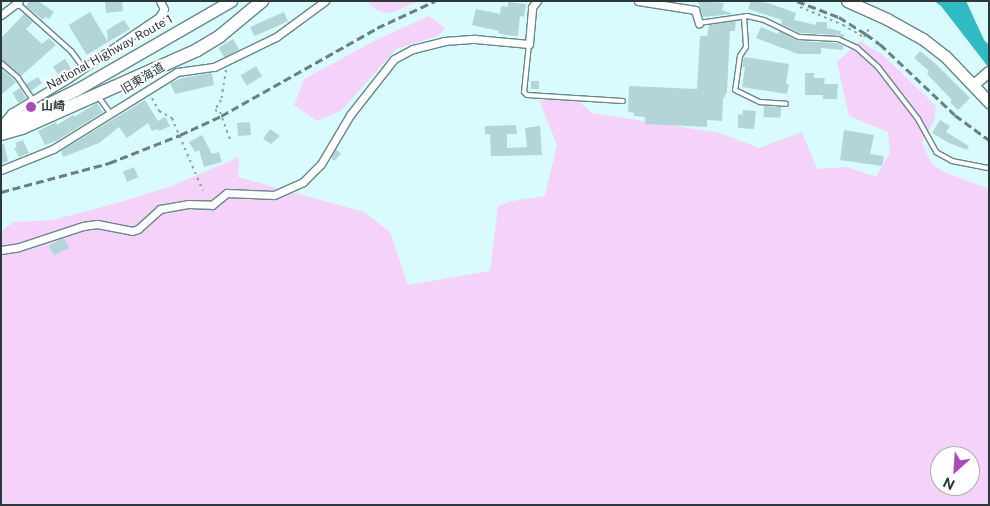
<!DOCTYPE html>
<html>
<head>
<meta charset="utf-8">
<style>
  body { margin:0 }
  #map { position:relative; width:990px; height:506px; overflow:hidden; background:#dafbfe; font-family:"Public Sans","Noto Sans JP",sans-serif }
  div>[style] { position:absolute }
  .green>* { inset:0; background:#f5d2f9 }
  .water>* { inset:0; background:#30bac4 }
  .building>* { inset:0; background:#b4d5d7; transform-origin:0 0 }
  .path>* { height:2px; margin-top:-1px; transform-origin:0; background:repeating-linear-gradient(90deg,#8aa2a4 0 2.5px,transparent 0 6.5px) }
  .roads { filter:drop-shadow(1px 0 #688789) drop-shadow(-1px 0 #688789) drop-shadow(0 1px #688789) drop-shadow(0 -1px #688789) }
  .service>* { height:4px; margin:-2px; padding:0 2px; transform-origin:2px; border-radius:2px; background:#fff }
  .minor>* { height:7px; margin:-3.5px; padding:0 3.5px; transform-origin:3.5px; border-radius:3.5px; background:#fff }
  .tertiary>* { height:9px; margin:-4.5px; padding:0 4.5px; transform-origin:4.5px; border-radius:4.5px; background:#fff }
  .secondary>* { height:10px; margin:-5px; padding:0 5px; transform-origin:5px; border-radius:5px; background:#fff }
  .trunk>* { height:11px; margin:-5.5px; padding:0 5.5px; transform-origin:5.5px; border-radius:5.5px; background:#fff }
  .motorway>* { height:12px; margin:-6px; padding:0 6px; transform-origin:6px; border-radius:6px; background:#fff }
  .rail>* { height:2.5px; margin-top:-1.25px; transform-origin:0; background:repeating-linear-gradient(90deg,#6c8082 0 8px,transparent 0 12px) }
  .dots>* { width:14px; height:14px; translate:-50% -50%; box-sizing:border-box; border:2px solid #fff; border-radius:50% }
  span { translate:-50% -50%; white-space:nowrap; text-align:center; line-height:1.15; -webkit-text-stroke:4px #fff; paint-order:stroke }
  .street-label { font-size:12px; color:#2c393a }
  .poi-label { font-size:12px; color:#2c393a; font-weight:700 }
  .left { translate:0 -50%; text-align:left }
  .frame { position:absolute; inset:0; border:2px solid #2c393a; pointer-events:none }
  .north { position:absolute; left:930px; top:446px; width:50px; height:50px; box-sizing:border-box; background:#fff; border:1px solid #abb0b0; border-radius:50%; rotate:206deg; font-size:14px; font-weight:700; line-height:20px; text-align:center; color:#2c393a }
  .north::after { content:''; display:block; margin:auto; width:18px; height:22px; background:#a94bb5; clip-path:polygon(50% 0,100% 100%,50% 72%,0 100%) }
</style>
</head>
<body>
<div id="map">
  <div class="green">
    <div style="clip-path:polygon(366px 1px,419px 1px,391px 13px,378px 11px)"></div>
    <div style="clip-path:polygon(429px 16px,445px 28px,438px 36px,396px 49px,341px 111px,317px 121px,294px 105px,304px 79px,376px 40px)"></div>
    <div style="clip-path:polygon(evenodd,860px 41px,884px 56px,936px 106px,934px 121px,922px 143px,932px 164px,944px 172px,989px 189px,989px 505px,1px 505px,1px 232px,13px 222px,53px 220px,117px 203px,169px 187px,239px 157px,238px 177px,364px 212px,390px 232px,408px 285px,490px 271px,498px 206px,512px 201px,545px 196px,557px 145px,539px 100px,576px 99px,592px 113px,720px 133px,759px 148px,802px 132px,817px 169px,847px 167px,876px 177px,890px 153px,888px 132px,849px 116px,837px 62px,860px 41px,940px 456px,970px 456px,970px 486px,940px 486px,940px 456px)"></div>
  </div>
  <div class="water">
    <div style="clip-path:polygon(934px 1px,966px 1px,984px 40px,989px 45px,989px 68px,941px 6px)"></div>
  </div>
  <div class="building">
    <div style="clip-path:polygon(30px 1px,38px 1px,54px 12px,49px 19px,45px 17px,43px 20px,26px 6px)"></div>
    <div style="clip-path:polygon(105px 1px,122px 1px,123px 11px,106px 13px)"></div>
    <div style="clip-path:polygon(698px 1px,724px 3px,722px 10px,733px 14px,703px 17px)"></div>
    <div style="clip-path:polygon(751px 1px,768px 3px,796px 13px,794px 20px,816px 25px,816px 22px,827px 22px,827px 28px,841px 31px,840px 34px,844px 34px,844px 38px,838px 35px,800px 33px,781px 24px,782px 20px,748px 9px)"></div>
    <div style="clip-path:polygon(508px 2px,526px 4px,524px 17px,520px 16px,518px 36px,506px 35px,498px 33px,499px 31px,472px 25px,476px 9px,500px 14px,501px 6px,508px 7px)"></div>
    <div style="left:90px;top:12px;width:35px;height:25px;rotate:59deg"></div>
    <div style="left:284px;top:12px;width:10px;height:37px;rotate:66deg"></div>
    <div style="clip-path:polygon(24px 14px,33px 22px,26px 29px,42px 44px,49px 38px,56px 45px,21px 76px,1px 59px,1px 38px)"></div>
    <div style="clip-path:polygon(124px 20px,130px 29px,108px 42px,107px 30px)"></div>
    <div style="clip-path:polygon(736px 21px,735px 31px,730px 31px,727px 92px,723px 99px,722px 121px,707px 120px,707px 127px,645px 124px,645px 117px,634px 116px,634px 113px,628px 112px,629px 86px,697px 89px,700px 36px,707px 36px,709px 25px)"></div>
    <div style="clip-path:polygon(761px 27px,778px 34px,779px 31px,798px 41px,837px 43px,843px 46px,843px 50px,821px 48px,821px 54px,798px 54px,756px 38px)"></div>
    <div style="left:233px;top:39px;width:12px;height:17px;rotate:59deg"></div>
    <div style="clip-path:polygon(920px 51px,936px 64px,970px 98px,958px 110px,950px 102px,952px 100px,927px 74px,929px 71px,914px 58px)"></div>
    <div style="clip-path:polygon(744px 57px,789px 64px,786px 84px,789px 85px,787px 94px,742px 87px,745px 67px,742px 67px)"></div>
    <div style="left:65px;top:59px;width:13px;height:14px;rotate:58deg"></div>
    <div style="left:256px;top:66px;width:12px;height:18px;rotate:59deg"></div>
    <div style="clip-path:polygon(1px 68px,16px 82px,1px 95px)"></div>
    <div style="clip-path:polygon(212px 73px,214px 85px,175px 94px,170px 83px,182px 78px)"></div>
    <div style="clip-path:polygon(805px 73px,814px 73px,814px 78px,825px 78px,824px 84px,838px 84px,837px 99px,823px 99px,823px 95px,805px 95px)"></div>
    <div style="clip-path:polygon(38px 77px,42px 83px,31px 91px,26px 84px)"></div>
    <div style="left:531px;top:81px;width:8px;height:8px"></div>
    <div style="left:20px;top:88px;width:12px;height:9px;rotate:59deg"></div>
    <div style="clip-path:polygon(145px 100px,158px 121px,165px 117px,170px 126px,159px 131px,158px 129px,152px 131px,148px 123px,127px 138px,119px 127px,99px 143px,63px 157px,61px 151px)"></div>
    <div style="clip-path:polygon(97px 103px,103px 112px,56px 141px,45px 145px,38px 131px,56px 122px,57px 125px,73px 115px,74px 117px)"></div>
    <div style="left:764px;top:106px;width:17px;height:11px;rotate:3deg"></div>
    <div style="clip-path:polygon(743px 110px,756px 111px,754px 129px,738px 128px,738px 114px,742px 115px)"></div>
    <div style="clip-path:polygon(940px 120px,950px 126px,946px 132px,969px 146px,967px 150px,949px 143px,932px 133px)"></div>
    <div style="left:250px;top:122px;width:13px;height:13px;rotate:86deg"></div>
    <div style="clip-path:polygon(516px 125px,517px 134px,507px 134px,507px 148px,527px 147px,525px 128px,540px 126px,542px 155px,491px 156px,490px 134px,485px 134px,485px 126px)"></div>
    <div style="clip-path:polygon(270px 129px,280px 136px,271px 144px,263px 139px)"></div>
    <div style="clip-path:polygon(844px 130px,874px 135px,870px 154px,884px 156px,882px 166px,840px 160px)"></div>
    <div style="clip-path:polygon(202px 135px,212px 154px,219px 152px,222px 162px,204px 167px,199px 150px,195px 152px,189px 142px)"></div>
    <div style="clip-path:polygon(23px 140px,29px 153px,19px 157px,14px 148px,17px 147px,15px 143px)"></div>
    <div style="clip-path:polygon(4px 144px,8px 161px,1px 164px,1px 145px)"></div>
    <div style="clip-path:polygon(336px 149px,341px 154px,334px 161px,331px 158px)"></div>
    <div style="left:134px;top:167px;width:11px;height:12px;rotate:68deg"></div>
    <div style="left:64px;top:238px;width:11px;height:17px;rotate:63deg"></div>
  </div>
  <div class="path">
    <div style="left:800px;top:7px;width:47px;rotate:22.7deg"></div>
    <div style="left:843px;top:25px;width:24px;rotate:30deg"></div>
    <div style="left:864px;top:37px;width:12px;rotate:-59deg"></div>
    <div style="left:226px;top:70px;width:30px;rotate:99deg"></div>
    <div style="left:221px;top:100px;width:12px;rotate:121deg"></div>
    <div style="left:215px;top:110px;width:5px;rotate:22deg"></div>
    <div style="left:220px;top:112px;width:32px;rotate:70deg"></div>
    <div style="left:152px;top:98px;width:15px;rotate:62deg"></div>
    <div style="left:159px;top:111px;width:15px;rotate:28deg"></div>
    <div style="left:172px;top:118px;width:79px;rotate:67deg"></div>
  </div>
  <div class="roads">
    <div class="service">
      <div style="left:16px;top:2px;width:74px;rotate:41.7deg"></div>
      <div style="left:71px;top:51px;width:15px;rotate:53deg"></div>
      <div style="left:744px;top:17px;width:30px;rotate:86deg"></div>
      <div style="left:746px;top:47px;width:11px;rotate:124deg"></div>
      <div style="left:740px;top:56px;width:34px;rotate:98deg"></div>
      <div style="left:735px;top:90px;width:28px;rotate:26deg"></div>
      <div style="left:760px;top:102px;width:26px;rotate:4deg"></div>
      <div style="left:699px;top:23px;width:49px;rotate:-8.3deg"></div>
      <div style="left:747px;top:16px;width:17px;rotate:13deg"></div>
      <div style="left:764px;top:20px;width:39px;rotate:26deg"></div>
      <div style="left:799px;top:37px;width:39px;rotate:3deg"></div>
      <div style="left:838px;top:39px;width:21px;rotate:25deg"></div>
      <div style="left:857px;top:48px;width:28px;rotate:42deg"></div>
      <div style="left:878px;top:67px;width:66px;rotate:52.4deg"></div>
      <div style="left:918px;top:119px;width:38px;rotate:61deg"></div>
      <div style="left:936px;top:152px;width:18px;rotate:29deg"></div>
      <div style="left:952px;top:161px;width:38px;rotate:11deg"></div>
      <div style="left:529px;top:44px;width:48px;rotate:95.9deg"></div>
      <div style="left:524px;top:92px;width:4px;rotate:45deg"></div>
      <div style="left:527px;top:95px;width:96px;rotate:3.6deg"></div>
      <div style="left:1px;top:63px;width:23px;rotate:41deg"></div>
      <div style="left:18px;top:78px;width:25px;rotate:56deg"></div>
      <div style="left:100px;top:99px;width:17px;rotate:54deg"></div>
    </div>
    <div class="minor">
      <div style="left:638px;top:1px;width:58px;rotate:9deg"></div>
      <div style="left:695px;top:10px;width:14px;rotate:73deg"></div>
      <div style="left:1px;top:15px;width:20px;rotate:-37deg"></div>
      <div style="left:1px;top:125px;width:16px;rotate:-50deg"></div>
      <div style="left:11px;top:113px;width:64px;rotate:-31deg"></div>
      <div style="left:66px;top:80px;width:112px;rotate:-34.1deg"></div>
      <div style="left:159px;top:17px;width:9px;rotate:-58deg"></div>
      <div style="left:164px;top:9px;width:9px;rotate:-117deg"></div>
      <div style="left:1px;top:170px;width:56px;rotate:-22deg"></div>
      <div style="left:53px;top:149px;width:146px;rotate:-31.8deg"></div>
      <div style="left:177px;top:72px;width:37px;rotate:-8deg"></div>
      <div style="left:214px;top:67px;width:69px;rotate:-25.8deg"></div>
      <div style="left:276px;top:37px;width:61px;rotate:-36.3deg"></div>
      <div style="left:1px;top:250px;width:18px;rotate:-9deg"></div>
      <div style="left:19px;top:247px;width:67px;rotate:-18.2deg"></div>
      <div style="left:83px;top:226px;width:14px;rotate:-8deg"></div>
      <div style="left:97px;top:224px;width:36px;rotate:11deg"></div>
      <div style="left:132px;top:231px;width:6px;rotate:-18deg"></div>
      <div style="left:138px;top:229px;width:30px;rotate:-42deg"></div>
      <div style="left:160px;top:209px;width:28px;rotate:-10deg"></div>
      <div style="left:188px;top:204px;width:24px;rotate:2deg"></div>
      <div style="left:212px;top:205px;width:19px;rotate:-39deg"></div>
      <div style="left:227px;top:193px;width:47px;rotate:2.4deg"></div>
      <div style="left:274px;top:195px;width:32px;rotate:-24deg"></div>
      <div style="left:303px;top:182px;width:25px;rotate:-45deg"></div>
      <div style="left:321px;top:164px;width:57px;rotate:-59.4deg"></div>
      <div style="left:350px;top:115px;width:71px;rotate:-51.8deg"></div>
      <div style="left:394px;top:59px;width:21px;rotate:-28deg"></div>
      <div style="left:413px;top:49px;width:32px;rotate:-14deg"></div>
      <div style="left:444px;top:41px;width:31px;rotate:-4deg"></div>
      <div style="left:475px;top:39px;width:54px;rotate:5.3deg"></div>
      <div style="left:529px;top:44px;width:37px;rotate:-85deg"></div>
      <div style="left:532px;top:7px;width:8px;rotate:-50deg"></div>
    </div>
    <div class="tertiary">
      <div style="left:17px;top:3px;width:2px;rotate:-63deg"></div>
    </div>
    <div class="secondary">
      <div style="left:974px;top:85px;width:20px;rotate:-41deg"></div>
    </div>
    <div class="trunk">
      <div style="left:847px;top:1px;width:44px;rotate:24.2deg"></div>
      <div style="left:887px;top:19px;width:41px;rotate:29.1deg"></div>
      <div style="left:923px;top:39px;width:28px;rotate:38deg"></div>
      <div style="left:945px;top:56px;width:64px;rotate:46.3deg"></div>
      <div style="left:1px;top:127px;width:84px;rotate:-26.3deg"></div>
      <div style="left:76px;top:90px;width:179px;rotate:-29.9deg"></div>
    </div>
    <div class="motorway">
      <div style="left:1px;top:134px;width:22px;rotate:-16deg"></div>
      <div style="left:22px;top:128px;width:192px;rotate:-24deg"></div>
      <div style="left:197px;top:50px;width:27px;rotate:-31deg"></div>
      <div style="left:220px;top:36px;width:55px;rotate:-39.8deg"></div>
    </div>
  </div>
  <div class="rail">
    <div style="left:797px;top:1px;width:45px;rotate:20.9deg"></div>
    <div style="left:839px;top:17px;width:32px;rotate:32deg"></div>
    <div style="left:866px;top:34px;width:17px;rotate:36deg"></div>
    <div style="left:880px;top:44px;width:103px;rotate:43.4deg"></div>
    <div style="left:955px;top:115px;width:42px;rotate:36.3deg"></div>
    <div style="left:1px;top:192px;width:112px;rotate:-15deg"></div>
    <div style="left:109px;top:163px;width:76px;rotate:-21.5deg"></div>
    <div style="left:180px;top:135px;width:45px;rotate:-24.9deg"></div>
    <div style="left:221px;top:116px;width:179px;rotate:-29.4deg"></div>
    <div style="left:377px;top:28px;width:64px;rotate:-25deg"></div>
  </div>
  <div class="dots">
    <div style="left:31px;top:107px;background:#a94bb5"></div>
  </div>
  <div class="street-label">
    <span style="left:110px;top:53px;rotate:-29deg">National Highway Route 1</span>
    <span style="left:143px;top:79px;rotate:-31deg">旧東海道</span>
  </div>
  <div class="poi-label">
    <span class="left" style="left:41px;top:107px">山崎</span>
  </div>
  <div class="frame"></div>
  <div class="north">N</div>
</div>
</body>
</html>
